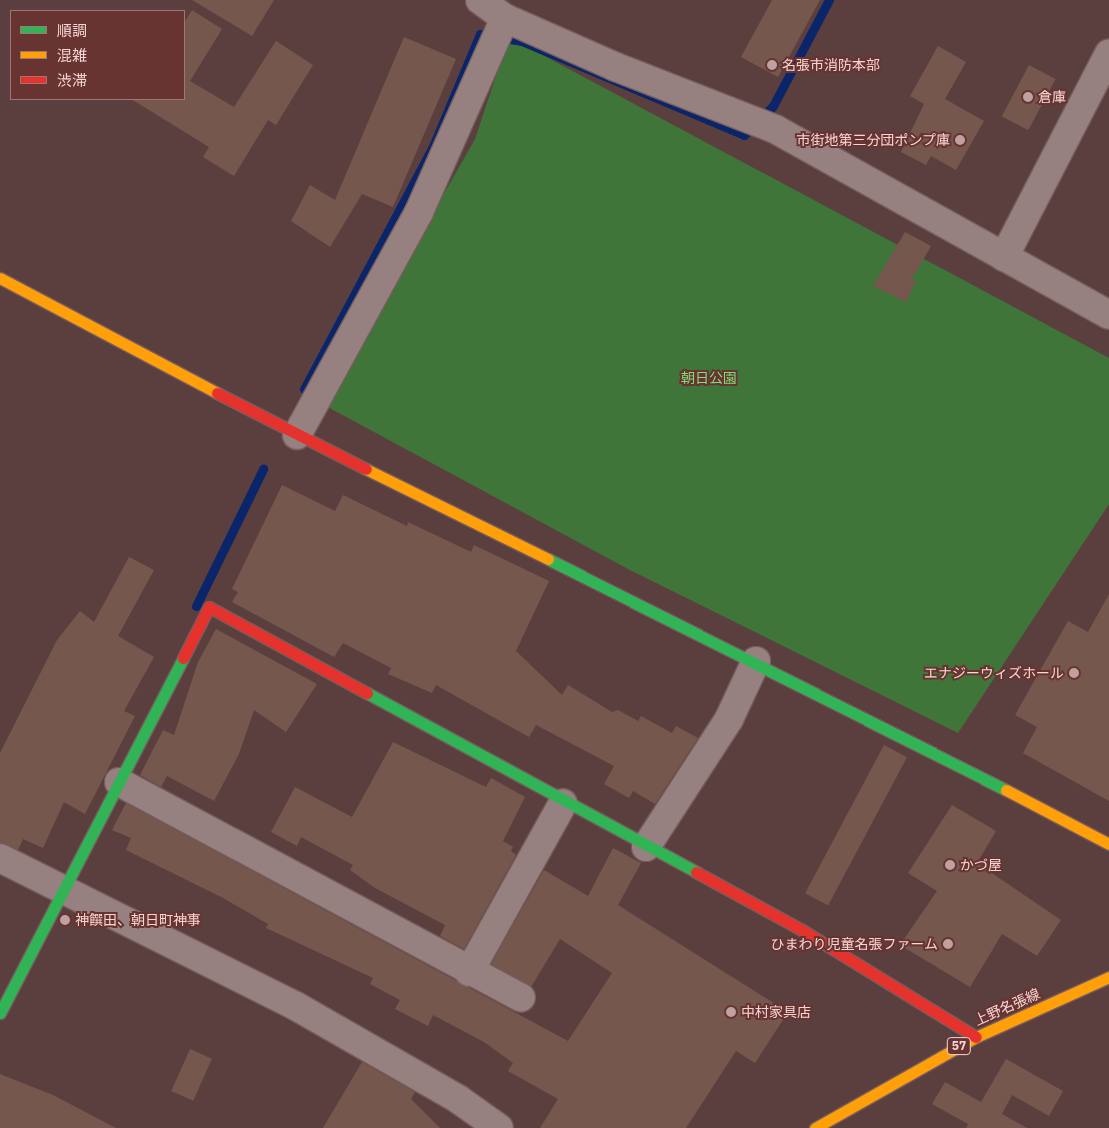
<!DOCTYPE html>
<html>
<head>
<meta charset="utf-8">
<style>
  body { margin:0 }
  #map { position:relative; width:1109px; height:1128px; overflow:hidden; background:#5b3f3e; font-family:"IBM Plex Sans","Noto Sans JP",sans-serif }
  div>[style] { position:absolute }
  .green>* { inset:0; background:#40753a }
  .stream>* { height:9px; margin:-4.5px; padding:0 4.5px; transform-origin:4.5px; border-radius:4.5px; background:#0a256a }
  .building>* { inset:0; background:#76574e; transform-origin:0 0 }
  .roads { filter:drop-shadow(1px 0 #765d5d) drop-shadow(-1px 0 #765d5d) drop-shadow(0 1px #765d5d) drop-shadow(0 -1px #765d5d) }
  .street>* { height:28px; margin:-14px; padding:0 14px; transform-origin:14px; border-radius:14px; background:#968180 }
  .fast>* { height:11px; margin:-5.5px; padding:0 5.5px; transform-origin:5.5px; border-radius:5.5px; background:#30b455 }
  .slow>* { height:11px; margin:-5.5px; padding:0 5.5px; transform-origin:5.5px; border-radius:5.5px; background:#ff9f0a }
  .jam>* { height:11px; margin:-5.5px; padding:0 5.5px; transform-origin:5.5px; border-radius:5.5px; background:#e5322d }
  .dots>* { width:14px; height:14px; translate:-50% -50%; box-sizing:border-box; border:2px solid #673432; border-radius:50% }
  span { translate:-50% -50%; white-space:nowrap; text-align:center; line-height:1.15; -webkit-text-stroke:4px #673432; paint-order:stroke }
  .shield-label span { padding:1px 4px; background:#673432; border:1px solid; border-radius:4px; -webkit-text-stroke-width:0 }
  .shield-label { font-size:12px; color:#f7d6d4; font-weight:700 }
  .poi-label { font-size:14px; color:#f7d6d4 }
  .left { translate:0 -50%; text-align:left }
  .right { translate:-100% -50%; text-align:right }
  .park-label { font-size:14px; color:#7fdf79 }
  .street-label { font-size:14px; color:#f7d6d4 }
  .legend { position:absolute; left:10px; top:10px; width:175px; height:90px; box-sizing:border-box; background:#673432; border:1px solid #a17573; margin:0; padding:6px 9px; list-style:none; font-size:15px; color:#f7d6d4 }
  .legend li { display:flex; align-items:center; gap:10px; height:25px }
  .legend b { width:25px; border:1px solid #a17573 }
</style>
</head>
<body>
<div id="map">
  <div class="green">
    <div style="clip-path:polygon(509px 37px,1109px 358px,1109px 504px,958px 733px,628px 569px,324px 405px,475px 139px)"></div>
  </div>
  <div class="stream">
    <div style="left:304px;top:389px;width:277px;rotate:-62deg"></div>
    <div style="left:434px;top:144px;width:119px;rotate:-67.3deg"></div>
    <div style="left:480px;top:34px;width:43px;rotate:9.5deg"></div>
    <div style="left:522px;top:41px;width:241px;rotate:22.9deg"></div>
    <div style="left:744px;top:135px;width:41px;rotate:-45deg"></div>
    <div style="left:773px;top:106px;width:120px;rotate:-62.2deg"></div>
    <div style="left:196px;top:606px;width:153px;rotate:-63.9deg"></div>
  </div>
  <div class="building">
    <div style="clip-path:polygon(192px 0,274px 0,252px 36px)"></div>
    <div style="clip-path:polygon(772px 0,820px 0,778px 77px,741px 57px)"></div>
    <div style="clip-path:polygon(192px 10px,222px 29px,190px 81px,234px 107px,276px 41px,313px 65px,276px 125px,268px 120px,234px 176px,203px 157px,209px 147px,131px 99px,184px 99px,184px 23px)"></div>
    <div style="clip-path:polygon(404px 37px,456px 59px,393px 207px,362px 194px,330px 247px,291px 221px,310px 185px,335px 200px)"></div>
    <div style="clip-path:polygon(938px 46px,966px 62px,945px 99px,984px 121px,956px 170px,931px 156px,926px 165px,901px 152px,924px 104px,910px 96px)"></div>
    <div style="left:1029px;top:65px;width:30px;height:58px;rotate:28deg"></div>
    <div style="clip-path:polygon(905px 232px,931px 246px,912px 279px,916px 281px,906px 302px,873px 286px)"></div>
    <div style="clip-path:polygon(282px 485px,335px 511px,343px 495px,407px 526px,408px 522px,471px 552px,474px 545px,549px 581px,516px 651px,562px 695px,568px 685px,612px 712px,618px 710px,638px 721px,641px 716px,672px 733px,676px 726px,698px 738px,655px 804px,633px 791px,629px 798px,604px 784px,614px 766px,536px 725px,529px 737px,436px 685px,432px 693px,388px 674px,391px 668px,343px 643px,334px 657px,232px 602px,238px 592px,232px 589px)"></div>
    <div style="clip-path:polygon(129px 557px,154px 570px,118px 636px,154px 657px,124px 711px,135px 716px,85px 814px,64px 802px,43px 848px,23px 839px,18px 850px,0 843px,0 753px,57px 640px,80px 611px,94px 622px)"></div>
    <div style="clip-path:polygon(1109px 594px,1109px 801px,1023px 753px,1037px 727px,1015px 715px,1068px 621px,1088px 632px)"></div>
    <div style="clip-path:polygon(216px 629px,317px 684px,286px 732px,254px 710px,239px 754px,214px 801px,167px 776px,161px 787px,140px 775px,163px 730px,174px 735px,198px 662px)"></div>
    <div style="clip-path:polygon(393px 742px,486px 787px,491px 778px,525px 797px,503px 841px,513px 847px,511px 851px,516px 855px,464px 949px,440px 936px,445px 925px,375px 888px,350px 870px,353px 865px,301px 837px,297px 846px,271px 832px,295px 787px,352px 817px)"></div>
    <div style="left:884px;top:745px;width:26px;height:168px;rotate:28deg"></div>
    <div style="clip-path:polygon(126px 803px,568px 1041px,612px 973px,560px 939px,531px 987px,491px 964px,544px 870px,588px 896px,613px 848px,641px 863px,618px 905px,788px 1012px,755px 1063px,736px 1051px,686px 1128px,540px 1128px,558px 1099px,508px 1071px,513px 1063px,484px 1042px,433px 1015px,428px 1026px,395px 1009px,400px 1000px,370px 984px,373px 978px,266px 928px,268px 924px,223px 898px,126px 850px,131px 838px,112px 830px)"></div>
    <div style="clip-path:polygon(952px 805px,996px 831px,977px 863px,1061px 920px,1037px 956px,1002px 934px,970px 987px,900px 945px,937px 891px,908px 873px)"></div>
    <div style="left:190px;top:1049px;width:24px;height:46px;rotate:24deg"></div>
    <div style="clip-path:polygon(1006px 1059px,1063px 1091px,1049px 1116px,1012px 1095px,1002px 1114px,1027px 1128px,966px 1128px,968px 1124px,932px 1104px,945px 1082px,981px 1102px)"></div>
    <div style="clip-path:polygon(362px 1062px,415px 1092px,411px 1099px,440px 1128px,323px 1128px)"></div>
    <div style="clip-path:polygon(0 1074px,53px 1095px,116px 1128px,0 1128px)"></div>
  </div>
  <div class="roads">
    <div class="street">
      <div style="left:480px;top:0;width:31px;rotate:36deg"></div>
      <div style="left:505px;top:18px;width:121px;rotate:23.8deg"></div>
      <div style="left:616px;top:67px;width:171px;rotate:21.3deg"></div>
      <div style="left:775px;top:129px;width:382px;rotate:29.1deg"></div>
      <div style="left:1004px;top:257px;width:229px;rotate:-62.7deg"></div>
      <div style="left:297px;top:435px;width:254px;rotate:-61.3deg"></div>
      <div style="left:419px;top:212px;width:212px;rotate:-66.1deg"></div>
      <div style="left:119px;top:782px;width:456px;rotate:28.2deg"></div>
      <div style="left:646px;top:847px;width:153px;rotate:-57deg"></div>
      <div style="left:729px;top:719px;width:64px;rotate:-65deg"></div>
      <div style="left:0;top:858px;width:329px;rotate:26.6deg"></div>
      <div style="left:294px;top:1005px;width:189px;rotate:29.8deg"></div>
      <div style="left:458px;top:1099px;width:50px;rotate:35.3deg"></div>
      <div style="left:469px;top:972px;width:193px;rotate:-60.9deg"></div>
    </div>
    <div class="fast">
      <div style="left:548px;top:559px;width:513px;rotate:26.76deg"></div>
      <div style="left:367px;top:693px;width:375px;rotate:28.5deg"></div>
      <div style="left:0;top:1013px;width:399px;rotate:-62.7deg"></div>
    </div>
    <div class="slow">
      <div style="left:0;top:278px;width:246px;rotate:27.9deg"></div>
      <div style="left:366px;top:469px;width:203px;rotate:26.3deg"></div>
      <div style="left:1006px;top:790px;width:116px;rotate:27.7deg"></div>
      <div style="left:815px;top:1128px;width:185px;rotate:-29.5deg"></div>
      <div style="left:976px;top:1037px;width:146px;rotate:-24.3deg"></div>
    </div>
    <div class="jam">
      <div style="left:217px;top:393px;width:167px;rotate:27deg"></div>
      <div style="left:183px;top:658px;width:57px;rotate:-63deg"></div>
      <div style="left:209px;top:607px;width:180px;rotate:28.6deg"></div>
      <div style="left:696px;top:872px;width:121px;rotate:28.7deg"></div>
      <div style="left:802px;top:930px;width:204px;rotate:31.6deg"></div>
    </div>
  </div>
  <div class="dots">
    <div style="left:772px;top:65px;background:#c0a1a0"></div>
    <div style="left:1028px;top:97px;background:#c0a1a0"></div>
    <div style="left:960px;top:140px;background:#c0a1a0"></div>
    <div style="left:1074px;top:673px;background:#c0a1a0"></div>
    <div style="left:950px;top:865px;background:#c0a1a0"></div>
    <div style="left:65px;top:920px;background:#c0a1a0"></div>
    <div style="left:948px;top:944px;background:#c0a1a0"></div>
    <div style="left:731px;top:1012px;background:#c0a1a0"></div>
  </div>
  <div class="shield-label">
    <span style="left:959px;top:1046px">57</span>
  </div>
  <div class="poi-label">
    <span class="left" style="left:782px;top:65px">名張市消防本部</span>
    <span class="left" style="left:1038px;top:97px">倉庫</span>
    <span class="right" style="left:950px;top:140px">市街地第三分団ポンプ庫</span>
    <span class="right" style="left:1064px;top:673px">エナジーウィズホール</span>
    <span class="left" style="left:960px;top:865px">かづ屋</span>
    <span class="left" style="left:75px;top:920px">神饌田、朝日町神事</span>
    <span class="right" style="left:938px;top:944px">ひまわり児童名張ファーム</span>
    <span class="left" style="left:741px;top:1012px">中村家具店</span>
  </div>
  <div class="park-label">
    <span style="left:709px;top:378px">朝日公園</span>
  </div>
  <div class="street-label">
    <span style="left:1007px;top:1007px;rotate:-24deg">上野名張線</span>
  </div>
  <ul class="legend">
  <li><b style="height:6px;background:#30b455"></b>順調</li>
  <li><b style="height:6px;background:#ff9f0a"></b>混雑</li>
  <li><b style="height:6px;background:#e5322d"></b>渋滞</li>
  </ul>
</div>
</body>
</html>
